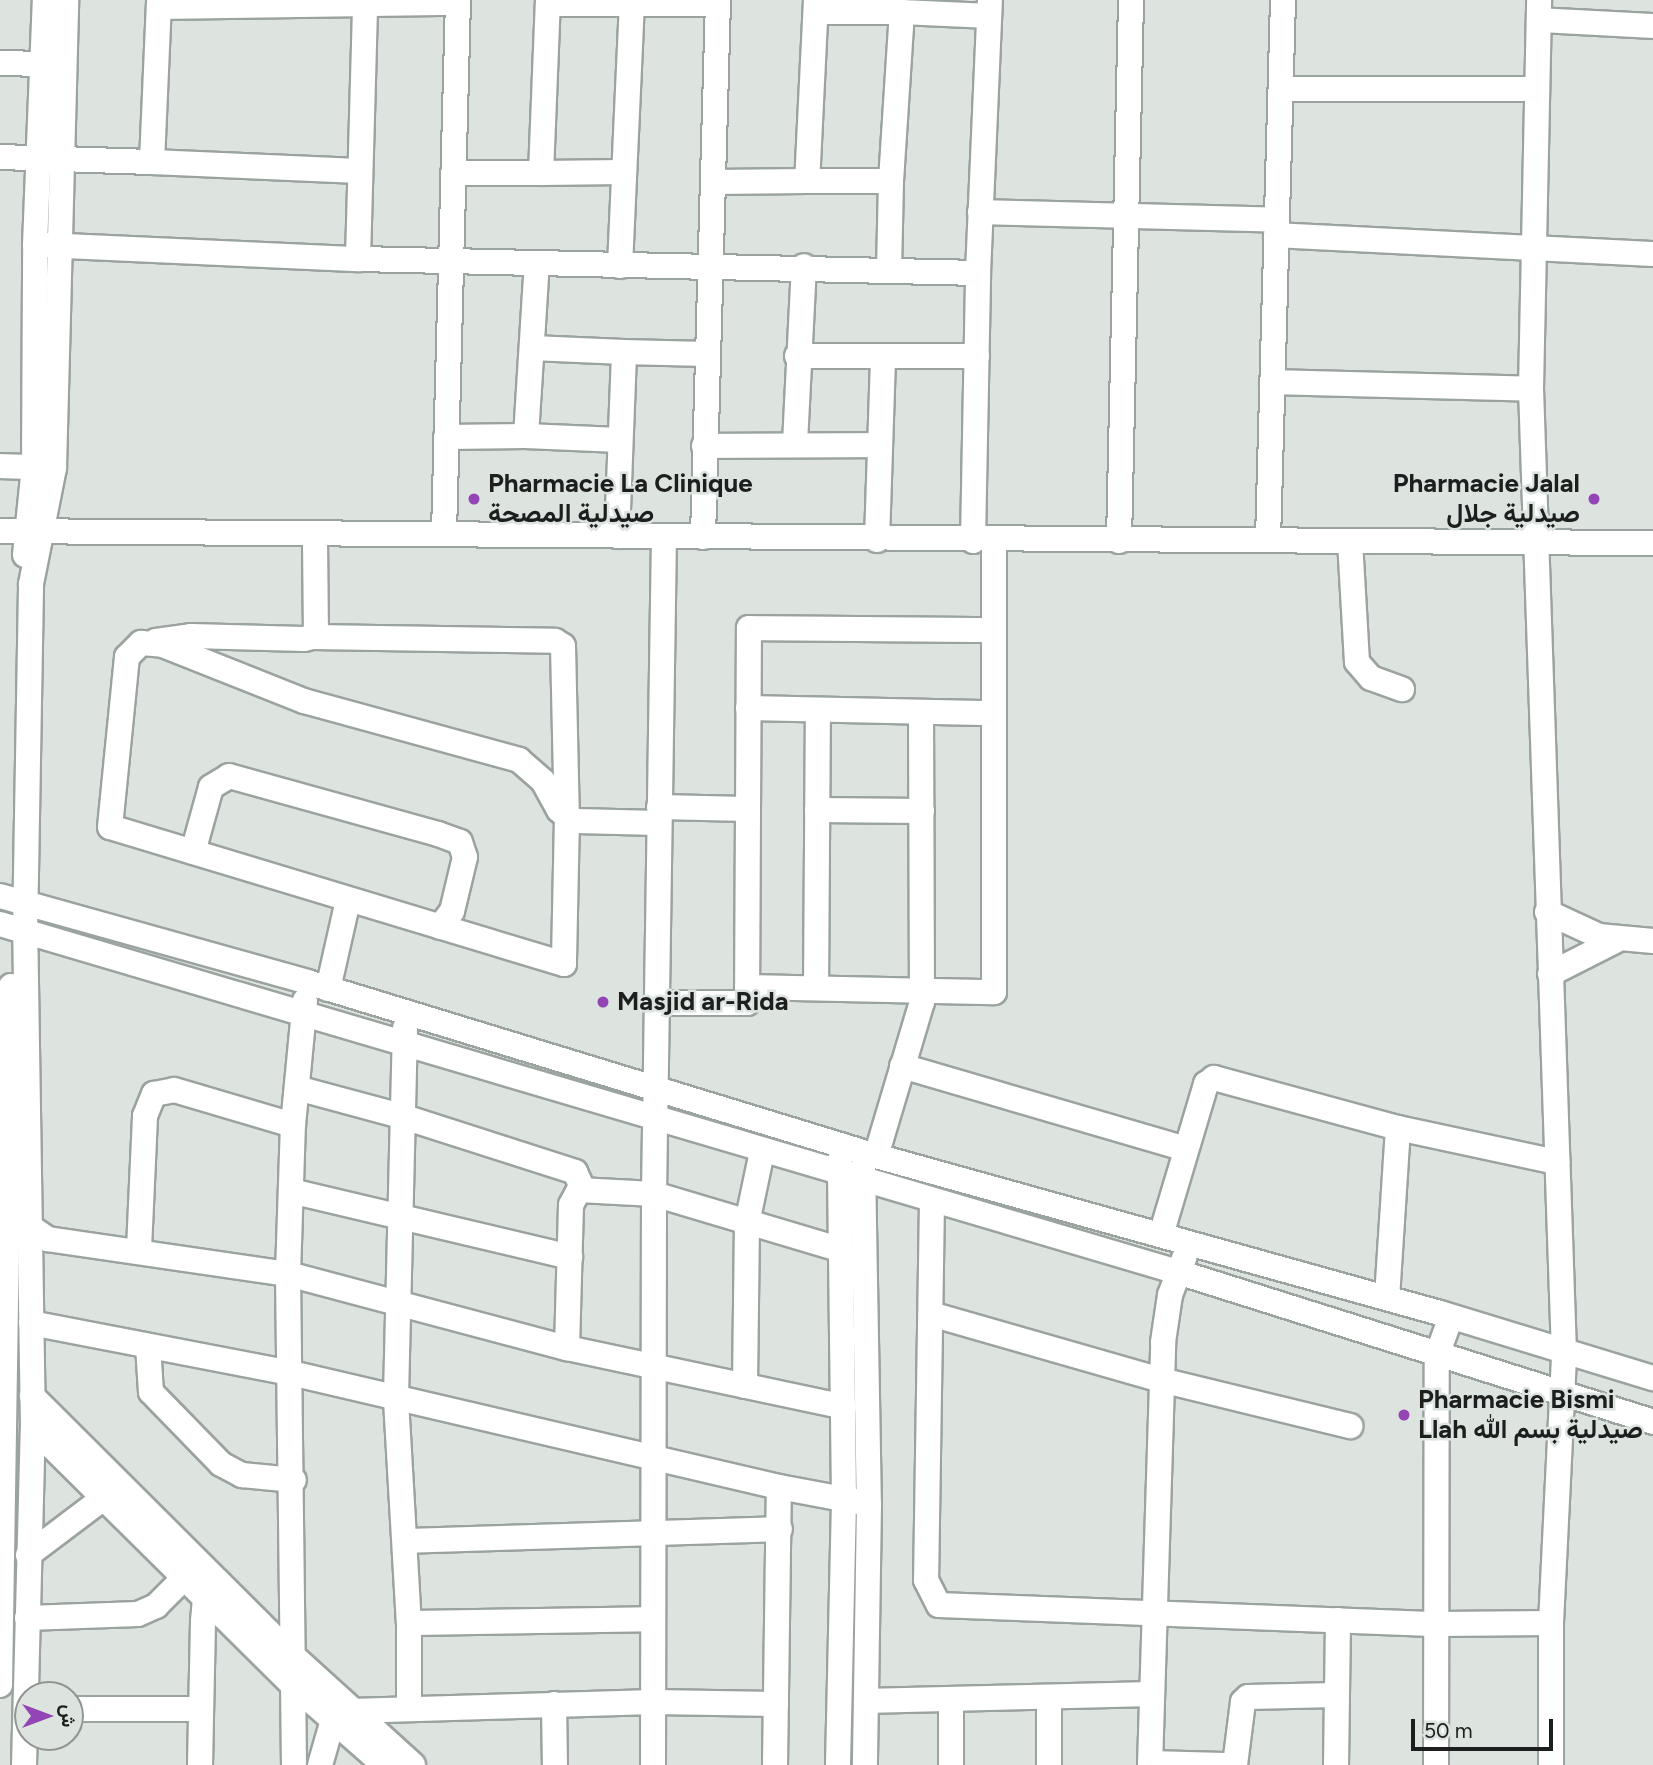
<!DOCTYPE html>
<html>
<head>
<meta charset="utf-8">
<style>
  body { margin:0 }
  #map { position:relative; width:1653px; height:1765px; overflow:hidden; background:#dde4e0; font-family:Figtree,Vazirmatn,sans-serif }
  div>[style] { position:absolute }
  .roads { filter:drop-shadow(2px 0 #9ba39f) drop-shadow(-2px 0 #9ba39f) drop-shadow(0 2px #9ba39f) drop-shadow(0 -2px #9ba39f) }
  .minor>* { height:24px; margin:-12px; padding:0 12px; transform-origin:12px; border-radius:12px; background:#fff }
  .dots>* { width:19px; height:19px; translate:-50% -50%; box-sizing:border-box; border:4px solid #dde4e0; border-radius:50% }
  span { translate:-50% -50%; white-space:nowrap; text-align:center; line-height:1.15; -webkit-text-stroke:5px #dde4e0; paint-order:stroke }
  .poi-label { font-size:26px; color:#1c1f1d; font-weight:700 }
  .left { translate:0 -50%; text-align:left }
  .right { translate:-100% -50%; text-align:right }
  .north { position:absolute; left:14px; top:1681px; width:70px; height:70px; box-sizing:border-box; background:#dde4e0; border:2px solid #909592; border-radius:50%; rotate:90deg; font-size:19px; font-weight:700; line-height:28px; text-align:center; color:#1c1f1d }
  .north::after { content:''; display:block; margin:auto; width:24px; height:32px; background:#9345b5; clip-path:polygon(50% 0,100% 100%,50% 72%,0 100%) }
  .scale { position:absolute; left:1411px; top:1719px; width:142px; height:32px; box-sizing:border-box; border:4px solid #1c1f1d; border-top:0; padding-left:9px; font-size:21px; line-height:24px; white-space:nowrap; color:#1c1f1d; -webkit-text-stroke:5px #dde4e0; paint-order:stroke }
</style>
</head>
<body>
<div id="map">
  <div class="roads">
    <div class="minor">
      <div style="left:816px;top:0;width:181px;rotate:92.8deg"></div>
      <div style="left:807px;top:181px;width:84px"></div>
      <div style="left:891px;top:181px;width:88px;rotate:91.3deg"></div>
      <div style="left:548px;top:4px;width:170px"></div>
      <div style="left:159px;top:7px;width:299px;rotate:-0.8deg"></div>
      <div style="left:816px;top:12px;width:86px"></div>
      <div style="left:1539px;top:20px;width:114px;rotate:3deg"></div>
      <div style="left:0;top:63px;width:43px;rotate:1.3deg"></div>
      <div style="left:1281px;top:89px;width:256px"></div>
      <div style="left:0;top:157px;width:152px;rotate:1.9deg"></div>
      <div style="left:152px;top:162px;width:162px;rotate:-87.5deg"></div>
      <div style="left:152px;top:162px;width:207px;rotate:2.5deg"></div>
      <div style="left:453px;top:173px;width:88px"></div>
      <div style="left:541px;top:173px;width:173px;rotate:-87.7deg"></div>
      <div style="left:541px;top:173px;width:82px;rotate:-0.7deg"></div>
      <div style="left:891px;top:181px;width:169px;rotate:-86.3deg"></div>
      <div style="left:902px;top:12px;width:87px;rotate:2.6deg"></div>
      <div style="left:713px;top:182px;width:94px;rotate:-0.6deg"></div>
      <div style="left:980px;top:212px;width:297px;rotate:1.5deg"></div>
      <div style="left:1276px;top:235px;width:377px;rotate:2.9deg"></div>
      <div style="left:44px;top:245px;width:314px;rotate:2.6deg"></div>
      <div style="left:358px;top:259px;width:620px;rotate:1.29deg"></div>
      <div style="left:358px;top:259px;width:253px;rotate:-88.4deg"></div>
      <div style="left:620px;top:266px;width:262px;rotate:-87.4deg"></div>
      <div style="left:532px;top:348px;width:92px;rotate:2.5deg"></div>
      <div style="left:797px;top:356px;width:180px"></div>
      <div style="left:1272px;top:382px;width:259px;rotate:1.5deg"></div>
      <div style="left:526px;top:436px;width:93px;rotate:2.5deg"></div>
      <div style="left:446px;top:437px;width:80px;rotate:-0.7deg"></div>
      <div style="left:526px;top:436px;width:173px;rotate:-86.4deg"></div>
      <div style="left:795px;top:443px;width:177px;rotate:-87.1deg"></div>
      <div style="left:704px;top:446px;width:176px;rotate:-0.3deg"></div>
      <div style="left:0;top:466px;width:34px;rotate:2deg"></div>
      <div style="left:0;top:531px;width:1653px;rotate:0.42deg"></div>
      <div style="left:444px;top:534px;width:534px;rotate:-88.5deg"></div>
      <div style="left:617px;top:536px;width:184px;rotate:-87.8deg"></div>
      <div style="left:624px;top:352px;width:82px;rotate:1.4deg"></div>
      <div style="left:703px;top:537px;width:537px;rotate:-88.4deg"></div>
      <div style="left:877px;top:540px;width:184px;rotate:-88.1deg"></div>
      <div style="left:1268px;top:540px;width:540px;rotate:-88.41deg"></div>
      <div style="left:973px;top:541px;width:268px;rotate:-88.9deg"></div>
      <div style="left:978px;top:273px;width:273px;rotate:-87.5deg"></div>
      <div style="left:1119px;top:541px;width:541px;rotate:-88.73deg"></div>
      <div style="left:1350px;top:541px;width:121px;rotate:86.7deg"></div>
      <div style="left:1357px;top:662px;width:21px;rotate:49deg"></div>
      <div style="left:1371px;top:678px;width:33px;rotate:20deg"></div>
      <div style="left:25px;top:555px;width:88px;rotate:-84.2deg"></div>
      <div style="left:34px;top:467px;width:222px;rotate:-89.7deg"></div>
      <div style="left:35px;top:245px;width:245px;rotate:-87.7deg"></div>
      <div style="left:313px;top:637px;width:242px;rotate:0.9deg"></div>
      <div style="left:555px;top:641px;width:9px;rotate:32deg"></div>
      <div style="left:563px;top:646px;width:171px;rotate:88.7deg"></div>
      <div style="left:567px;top:817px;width:147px;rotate:91.2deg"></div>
      <div style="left:564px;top:964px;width:474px;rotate:-163.2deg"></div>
      <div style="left:110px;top:827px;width:171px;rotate:-84.3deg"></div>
      <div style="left:127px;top:657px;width:20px;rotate:-45deg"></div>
      <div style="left:141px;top:643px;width:22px;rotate:5deg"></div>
      <div style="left:163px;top:645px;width:152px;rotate:21.7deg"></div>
      <div style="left:304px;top:701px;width:223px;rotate:15.3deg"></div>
      <div style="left:519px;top:760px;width:32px;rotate:41deg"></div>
      <div style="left:543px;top:781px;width:33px;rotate:61deg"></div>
      <div style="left:559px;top:810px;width:11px;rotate:41deg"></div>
      <div style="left:567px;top:817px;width:10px;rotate:24deg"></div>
      <div style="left:576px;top:821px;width:83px;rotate:1.4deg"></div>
      <div style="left:156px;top:641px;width:35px;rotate:-8deg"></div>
      <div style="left:191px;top:636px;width:113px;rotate:1.5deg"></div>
      <div style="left:304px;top:639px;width:12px;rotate:-14deg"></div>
      <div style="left:316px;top:636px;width:100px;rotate:-90.6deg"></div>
      <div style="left:748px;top:708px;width:245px;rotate:1.2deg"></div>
      <div style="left:659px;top:807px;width:88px;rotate:1.3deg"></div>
      <div style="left:817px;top:810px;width:105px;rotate:0.5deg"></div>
      <div style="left:193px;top:852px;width:67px;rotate:-74.5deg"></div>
      <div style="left:211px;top:787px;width:21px;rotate:-31deg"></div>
      <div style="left:229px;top:776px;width:217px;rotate:15.5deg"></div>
      <div style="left:438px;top:834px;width:23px;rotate:20deg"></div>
      <div style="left:460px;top:842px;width:16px;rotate:72deg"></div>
      <div style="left:465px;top:857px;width:56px;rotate:103.5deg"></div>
      <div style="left:452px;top:911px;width:20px;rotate:127deg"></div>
      <div style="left:0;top:896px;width:319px;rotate:15.6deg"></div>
      <div style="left:307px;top:982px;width:595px;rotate:17deg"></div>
      <div style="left:876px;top:1156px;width:585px;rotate:15.56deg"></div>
      <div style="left:1440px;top:1313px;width:223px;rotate:17deg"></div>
      <div style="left:1547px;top:912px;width:57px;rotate:24.8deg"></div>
      <div style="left:1599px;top:936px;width:54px;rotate:5.3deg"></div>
      <div style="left:0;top:924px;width:1228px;rotate:16.46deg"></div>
      <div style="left:1178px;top:1272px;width:498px;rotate:17.5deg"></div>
      <div style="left:1550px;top:974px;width:73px;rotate:-26.9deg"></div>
      <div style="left:747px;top:987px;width:247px;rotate:1.2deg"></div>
      <div style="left:994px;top:992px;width:451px;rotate:-90deg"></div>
      <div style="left:816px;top:988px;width:278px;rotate:-89.6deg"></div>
      <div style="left:328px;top:989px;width:91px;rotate:-77.3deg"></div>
      <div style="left:658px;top:1003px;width:89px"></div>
      <div style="left:747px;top:1003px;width:375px;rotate:-89.7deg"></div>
      <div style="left:749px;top:628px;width:244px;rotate:0.5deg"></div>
      <div style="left:405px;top:1028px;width:372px;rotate:91.4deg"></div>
      <div style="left:396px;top:1400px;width:223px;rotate:86.7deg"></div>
      <div style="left:409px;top:1623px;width:86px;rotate:90deg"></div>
      <div style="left:902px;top:1066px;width:295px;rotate:16.3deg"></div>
      <div style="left:297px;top:1088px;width:108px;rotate:15.1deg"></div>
      <div style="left:401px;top:1116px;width:183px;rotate:17.8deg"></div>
      <div style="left:575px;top:1172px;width:19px;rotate:65deg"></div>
      <div style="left:876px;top:1156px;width:161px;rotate:-73.4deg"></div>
      <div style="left:922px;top:1002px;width:290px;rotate:-90.2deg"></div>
      <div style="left:863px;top:1167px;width:337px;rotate:89deg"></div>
      <div style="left:869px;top:1504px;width:261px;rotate:90.9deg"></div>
      <div style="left:291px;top:1191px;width:287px;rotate:13.3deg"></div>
      <div style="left:932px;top:1201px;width:379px;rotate:90.9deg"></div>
      <div style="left:926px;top:1580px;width:28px;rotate:63deg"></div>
      <div style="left:939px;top:1605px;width:499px;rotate:2.2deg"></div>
      <div style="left:1438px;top:1624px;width:113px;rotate:-0.5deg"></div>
      <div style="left:1551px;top:1623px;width:270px;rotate:-87.2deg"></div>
      <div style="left:1564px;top:1353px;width:965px;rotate:-91.96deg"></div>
      <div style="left:1531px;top:389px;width:389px;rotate:-88.8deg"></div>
      <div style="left:22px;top:1221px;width:32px;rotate:35deg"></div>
      <div style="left:48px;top:1239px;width:243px;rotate:8.3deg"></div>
      <div style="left:288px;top:1274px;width:289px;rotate:14.9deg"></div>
      <div style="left:567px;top:1348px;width:283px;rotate:12deg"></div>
      <div style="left:1161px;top:1235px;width:158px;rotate:-73.4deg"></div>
      <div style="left:1206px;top:1084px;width:10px;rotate:-37deg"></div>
      <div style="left:1214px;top:1078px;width:191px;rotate:15.2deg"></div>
      <div style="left:1398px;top:1128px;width:163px;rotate:12.1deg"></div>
      <div style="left:139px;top:1249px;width:133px;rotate:-87.4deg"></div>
      <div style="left:145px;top:1116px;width:24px;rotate:-68deg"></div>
      <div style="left:154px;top:1094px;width:20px;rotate:-11deg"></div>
      <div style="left:174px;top:1090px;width:124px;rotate:16.4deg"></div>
      <div style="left:1387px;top:1298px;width:170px;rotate:-86.3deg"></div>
      <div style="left:931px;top:1314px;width:239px;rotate:16deg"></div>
      <div style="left:1161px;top:1380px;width:195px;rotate:13.7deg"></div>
      <div style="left:31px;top:1323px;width:265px;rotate:10.9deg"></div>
      <div style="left:291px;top:1373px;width:501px;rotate:13.15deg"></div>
      <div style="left:148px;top:1346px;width:46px;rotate:86.3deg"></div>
      <div style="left:151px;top:1392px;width:100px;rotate:45.8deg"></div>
      <div style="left:221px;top:1464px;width:24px;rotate:28deg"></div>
      <div style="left:242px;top:1475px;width:52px;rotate:5.5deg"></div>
      <div style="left:567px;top:1348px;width:143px;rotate:-88.4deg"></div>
      <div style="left:571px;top:1205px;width:17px;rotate:-62deg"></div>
      <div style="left:579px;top:1190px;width:75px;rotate:3.1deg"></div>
      <div style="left:654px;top:1194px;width:196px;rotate:16.6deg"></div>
      <div style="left:745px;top:1386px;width:163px;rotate:-89.3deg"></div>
      <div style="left:747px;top:1223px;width:73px;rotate:-78.1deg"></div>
      <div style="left:32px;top:1396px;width:368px;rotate:44.9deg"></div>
      <div style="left:293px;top:1656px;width:162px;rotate:42.2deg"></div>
      <div style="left:33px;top:1428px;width:366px;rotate:44.7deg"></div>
      <div style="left:293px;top:1685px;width:121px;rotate:41.3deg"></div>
      <div style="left:405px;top:1541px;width:375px;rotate:-1.8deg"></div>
      <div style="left:28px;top:1555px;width:111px;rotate:-37deg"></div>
      <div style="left:27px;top:1618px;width:111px;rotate:-2.1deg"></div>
      <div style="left:138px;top:1614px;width:20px;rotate:-24deg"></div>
      <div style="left:156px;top:1606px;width:41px;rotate:-45deg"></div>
      <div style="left:409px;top:1623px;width:244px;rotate:-0.9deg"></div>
      <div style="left:1551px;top:1623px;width:142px;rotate:90deg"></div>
      <div style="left:0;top:1685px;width:699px;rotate:-89.1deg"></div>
      <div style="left:1049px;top:1697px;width:68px;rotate:90deg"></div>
      <div style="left:866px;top:1701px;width:285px;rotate:-1.4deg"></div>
      <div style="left:554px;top:1704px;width:61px;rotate:89.1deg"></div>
      <div style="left:70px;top:1709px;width:131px"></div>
      <div style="left:1150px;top:1763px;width:74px;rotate:1.5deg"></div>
      <div style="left:24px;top:1765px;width:337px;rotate:-88.5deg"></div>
      <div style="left:33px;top:1428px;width:497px;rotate:-90.9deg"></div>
      <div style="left:25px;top:931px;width:347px;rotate:-89deg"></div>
      <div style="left:31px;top:584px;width:118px;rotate:-78.8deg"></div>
      <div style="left:54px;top:468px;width:468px;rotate:-88.5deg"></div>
      <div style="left:200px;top:1765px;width:144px;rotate:-88.8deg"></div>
      <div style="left:203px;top:1621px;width:24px;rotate:-85deg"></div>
      <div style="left:205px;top:1597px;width:9px;rotate:-49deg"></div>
      <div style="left:294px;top:1765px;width:491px;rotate:-90.7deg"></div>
      <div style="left:288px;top:1274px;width:149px;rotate:-88.1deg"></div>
      <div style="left:293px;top:1125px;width:125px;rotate:-84.5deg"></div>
      <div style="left:320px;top:1765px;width:47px;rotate:-73.9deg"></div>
      <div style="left:333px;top:1720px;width:20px;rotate:-27deg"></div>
      <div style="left:351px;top:1711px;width:303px;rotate:-1.7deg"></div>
      <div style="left:654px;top:1702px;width:122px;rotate:0.9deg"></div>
      <div style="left:653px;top:1765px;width:571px;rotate:-89.9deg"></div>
      <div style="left:654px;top:1194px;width:657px;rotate:-89.13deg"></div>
      <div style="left:775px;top:1765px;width:278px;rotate:-89.2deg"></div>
      <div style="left:779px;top:1487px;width:81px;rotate:10.6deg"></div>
      <div style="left:838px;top:1765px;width:266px;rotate:-88.7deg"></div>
      <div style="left:844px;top:1499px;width:339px;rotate:-90.7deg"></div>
      <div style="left:951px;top:1765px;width:65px;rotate:-90deg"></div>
      <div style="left:1150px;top:1765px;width:423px;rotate:-88.2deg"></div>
      <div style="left:1163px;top:1342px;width:48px;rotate:-81.5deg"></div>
      <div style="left:1170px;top:1295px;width:40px;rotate:-69deg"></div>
      <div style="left:1235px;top:1765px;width:64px;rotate:-82.8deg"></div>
      <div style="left:1243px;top:1702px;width:7px;rotate:-45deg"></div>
      <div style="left:1248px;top:1697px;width:88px;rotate:-1.3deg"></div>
      <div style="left:1336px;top:1765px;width:145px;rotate:-89.2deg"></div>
      <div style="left:1436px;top:1765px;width:410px;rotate:-89.9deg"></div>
      <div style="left:1437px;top:1355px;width:40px;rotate:-69.8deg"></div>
    </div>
  </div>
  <div class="dots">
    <div style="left:474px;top:499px;background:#9345b5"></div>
    <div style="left:1594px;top:499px;background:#9345b5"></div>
    <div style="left:603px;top:1002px;background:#9345b5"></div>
    <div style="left:1404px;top:1415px;background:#9345b5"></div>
  </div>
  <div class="poi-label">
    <span class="left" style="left:488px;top:499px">Pharmacie La Clinique<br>صيدلية المصحة</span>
    <span class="right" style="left:1580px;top:499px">Pharmacie Jalal<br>صيدلية جلال</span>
    <span class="left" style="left:617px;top:1002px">Masjid ar-Rida</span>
    <span class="left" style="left:1418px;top:1415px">Pharmacie Bismi<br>Llah صيدلية بسم الله</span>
  </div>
  <div class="north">ش</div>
  <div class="scale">50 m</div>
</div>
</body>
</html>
